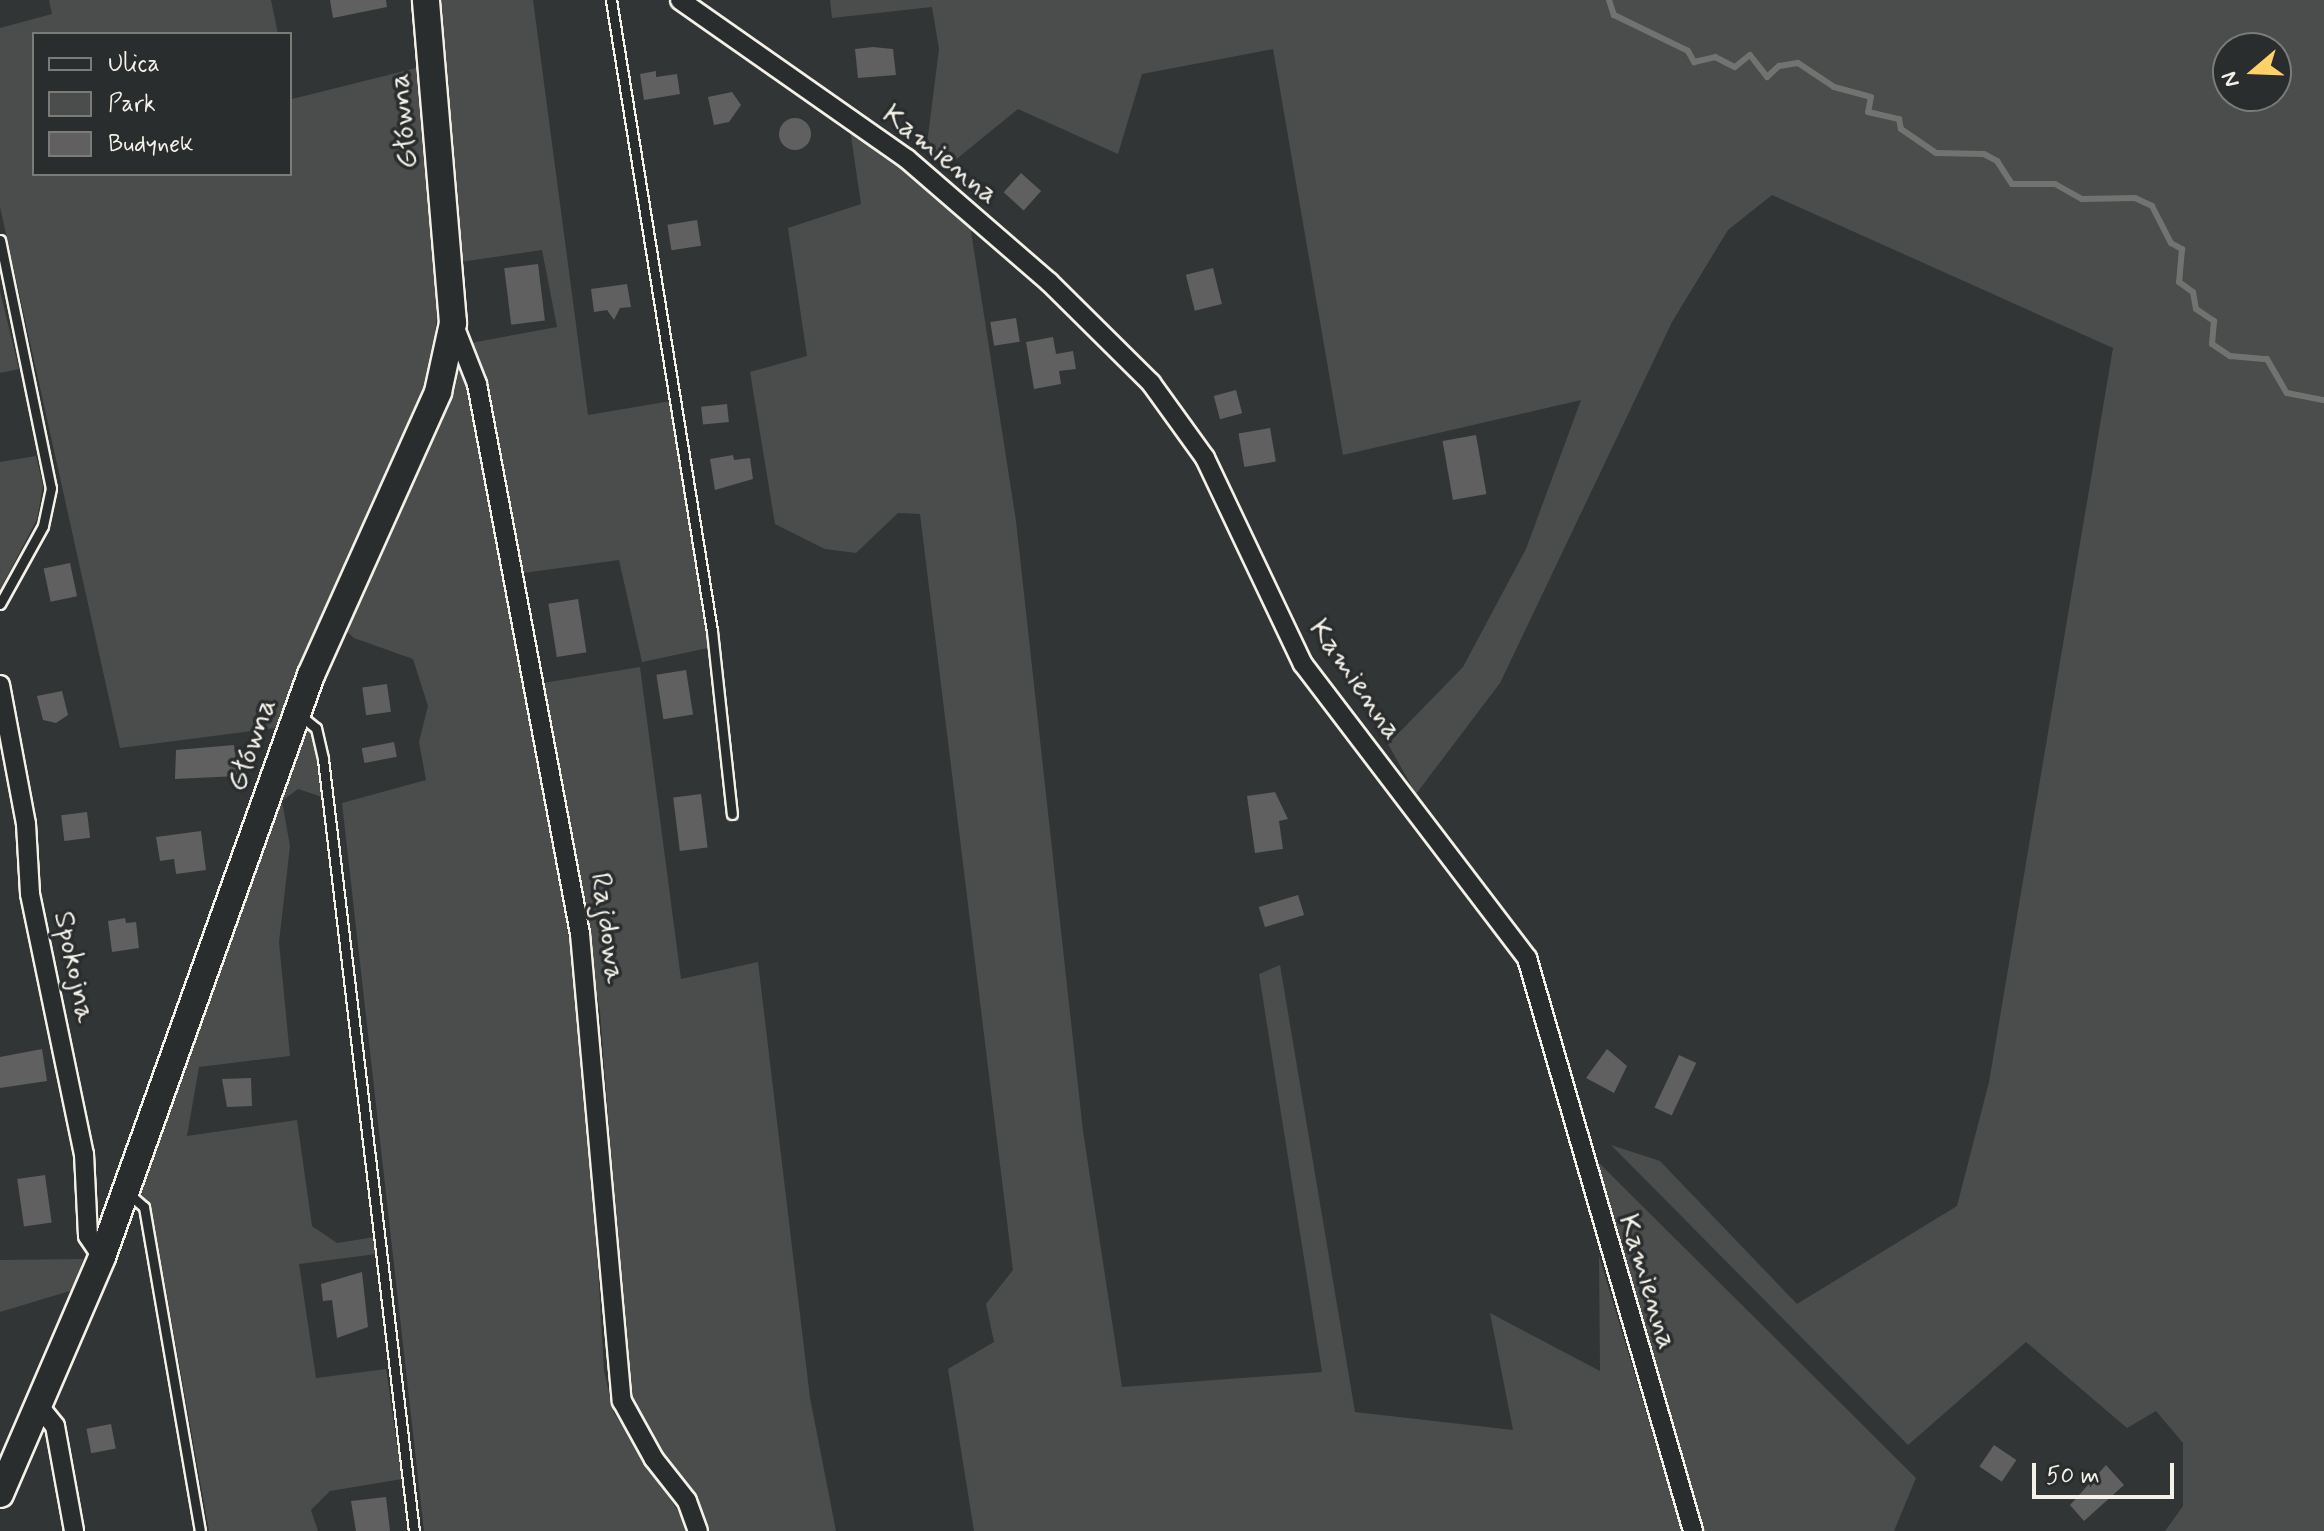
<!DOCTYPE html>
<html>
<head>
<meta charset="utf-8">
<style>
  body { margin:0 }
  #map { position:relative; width:2324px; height:1531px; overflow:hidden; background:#323535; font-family:Mynerve,sans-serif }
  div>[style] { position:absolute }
  .green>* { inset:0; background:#4b4d4c }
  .stream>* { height:6px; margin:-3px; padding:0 3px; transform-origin:3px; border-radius:3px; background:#727370 }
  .building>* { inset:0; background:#5f605f; transform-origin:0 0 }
  .round { border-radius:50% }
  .roads { filter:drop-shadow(2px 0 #f4f1e8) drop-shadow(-2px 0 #f4f1e8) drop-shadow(0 2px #f4f1e8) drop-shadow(0 -2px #f4f1e8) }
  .lane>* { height:9px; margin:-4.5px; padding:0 4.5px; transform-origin:4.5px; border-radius:4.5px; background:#2a2d2e }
  .street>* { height:18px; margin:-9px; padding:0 9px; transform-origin:9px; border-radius:9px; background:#2a2d2e }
  .secondary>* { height:26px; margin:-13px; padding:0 13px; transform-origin:13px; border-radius:13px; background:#2a2d2e }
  span { translate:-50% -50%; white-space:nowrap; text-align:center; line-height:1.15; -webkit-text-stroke:7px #2a2d2e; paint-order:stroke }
  .street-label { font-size:30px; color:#f4f1e8 }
  .legend { position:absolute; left:32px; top:32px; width:260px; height:144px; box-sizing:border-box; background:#2a2d2e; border:2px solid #7b7b78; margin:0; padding:10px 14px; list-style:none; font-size:24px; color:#f4f1e8 }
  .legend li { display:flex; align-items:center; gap:16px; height:40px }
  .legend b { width:40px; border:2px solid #7b7b78 }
  .north { position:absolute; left:2212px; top:32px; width:80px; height:80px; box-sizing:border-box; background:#2a2d2e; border:2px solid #7b7b78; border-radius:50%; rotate:251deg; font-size:22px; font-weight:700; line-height:32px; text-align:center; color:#f4f1e8 }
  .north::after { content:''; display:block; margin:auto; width:28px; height:36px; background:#ffd166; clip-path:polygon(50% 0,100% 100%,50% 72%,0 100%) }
  .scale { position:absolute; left:2032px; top:1463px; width:142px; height:36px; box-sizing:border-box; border:4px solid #f4f1e8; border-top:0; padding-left:10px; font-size:24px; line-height:28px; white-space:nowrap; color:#f4f1e8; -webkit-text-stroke:6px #2a2d2e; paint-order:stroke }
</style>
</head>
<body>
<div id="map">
  <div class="green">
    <div style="clip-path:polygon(49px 0,271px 0,278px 34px,34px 34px,34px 174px,290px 174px,290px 93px,292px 99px,424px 66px,440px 283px,432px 366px,276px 728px,120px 748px,0 207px,0 28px,52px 14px)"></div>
    <div style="clip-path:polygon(437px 0,533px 0,588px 415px,671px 401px,708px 648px,642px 662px,619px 560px,523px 573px,471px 343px,557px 327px,542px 250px,460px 262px)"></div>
    <div style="clip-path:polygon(evenodd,830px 0,2324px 0,2324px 1531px,2165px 1531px,2183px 1506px,2183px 1443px,2156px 1411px,2127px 1428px,2026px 1342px,1908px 1445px,1611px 1145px,1660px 1161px,1797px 1304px,1957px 1206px,1989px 1082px,2113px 348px,1772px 195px,1728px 230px,1672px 322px,1500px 683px,1416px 794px,1388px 744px,1463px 667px,1526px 549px,1581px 400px,1343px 455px,1273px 49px,1142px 74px,1118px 154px,1018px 109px,943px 170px,927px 144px,939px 49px,932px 7px,832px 18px,830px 0,2228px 48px,2276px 48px,2276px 96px,2228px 96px,2228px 48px)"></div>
    <div style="clip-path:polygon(849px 123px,970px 225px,1016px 521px,1083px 1131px,1122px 1387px,1322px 1372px,1259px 974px,1280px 965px,1355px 1412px,1513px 1430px,1490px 1313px,1600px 1371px,1599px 1256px,1682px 1531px,974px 1531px,948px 1369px,994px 1342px,986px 1304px,1013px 1270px,920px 514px,898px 513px,856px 553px,825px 549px,775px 524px,750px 372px,807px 356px,788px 228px,861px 204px)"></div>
    <div style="clip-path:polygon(0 291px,19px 369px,0 373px)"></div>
    <div style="clip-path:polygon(461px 363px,472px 386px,584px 1023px,604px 1371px,614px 1413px,691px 1531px,424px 1531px,342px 803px,426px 780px,419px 742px,428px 706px,413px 659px,354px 638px,341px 626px)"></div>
    <div style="clip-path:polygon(36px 456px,43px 486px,37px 519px,0 590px,0 462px)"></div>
    <div style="clip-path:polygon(640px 667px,681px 979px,758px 962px,810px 1398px,836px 1531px,706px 1531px,701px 1508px,630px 1403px,600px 1012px,543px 683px)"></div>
    <div style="clip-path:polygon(304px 728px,313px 734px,322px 797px,298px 789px,282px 801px,290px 846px,279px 942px,290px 1056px,199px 1067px,187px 1136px,297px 1120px,312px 1226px,337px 1243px,375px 1237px,376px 1254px,299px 1264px,316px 1378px,386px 1369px,402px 1479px,330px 1491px,311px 1510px,318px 1531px,209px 1531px,152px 1211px,138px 1188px)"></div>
    <div style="clip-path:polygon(1585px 1149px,1916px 1478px,1894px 1531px,1702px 1531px)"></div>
    <div style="clip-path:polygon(83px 1259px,73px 1290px,0 1312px,0 1260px)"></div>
  </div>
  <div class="stream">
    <div style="left:1609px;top:0;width:16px;rotate:72deg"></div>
    <div style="left:1614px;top:15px;width:82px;rotate:25.9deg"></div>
    <div style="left:1688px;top:51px;width:13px;rotate:61deg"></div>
    <div style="left:1694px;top:62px;width:22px;rotate:-13deg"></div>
    <div style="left:1715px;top:57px;width:22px;rotate:27deg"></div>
    <div style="left:1735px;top:67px;width:19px;rotate:-39deg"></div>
    <div style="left:1750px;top:55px;width:28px;rotate:52deg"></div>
    <div style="left:1767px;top:77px;width:16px;rotate:-43deg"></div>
    <div style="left:1779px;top:66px;width:19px;rotate:-9deg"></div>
    <div style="left:1798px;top:63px;width:43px;rotate:33.7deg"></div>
    <div style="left:1834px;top:87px;width:38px;rotate:15deg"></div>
    <div style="left:1871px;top:97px;width:15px;rotate:101deg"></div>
    <div style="left:1868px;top:112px;width:32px;rotate:13deg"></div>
    <div style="left:1899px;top:119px;width:10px;rotate:79deg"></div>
    <div style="left:1901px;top:129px;width:42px;rotate:34.4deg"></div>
    <div style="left:1936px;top:153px;width:48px;rotate:1.2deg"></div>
    <div style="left:1984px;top:154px;width:15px;rotate:28deg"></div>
    <div style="left:1997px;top:161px;width:27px;rotate:57deg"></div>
    <div style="left:2012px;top:184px;width:43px"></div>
    <div style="left:2055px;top:184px;width:31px;rotate:29deg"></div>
    <div style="left:2082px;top:199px;width:53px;rotate:-1.1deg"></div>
    <div style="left:2135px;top:198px;width:19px;rotate:25deg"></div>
    <div style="left:2152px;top:206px;width:42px;rotate:62.8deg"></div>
    <div style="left:2171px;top:243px;width:13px;rotate:29deg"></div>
    <div style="left:2182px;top:249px;width:33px;rotate:95deg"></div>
    <div style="left:2179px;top:282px;width:17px;rotate:36deg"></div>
    <div style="left:2193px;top:292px;width:17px;rotate:80deg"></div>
    <div style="left:2196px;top:309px;width:22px;rotate:34deg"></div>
    <div style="left:2214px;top:321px;width:23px;rotate:95deg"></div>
    <div style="left:2212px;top:344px;width:22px;rotate:34deg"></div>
    <div style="left:2230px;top:356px;width:37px;rotate:5deg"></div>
    <div style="left:2267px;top:359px;width:39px;rotate:60deg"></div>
    <div style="left:2287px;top:393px;width:38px;rotate:11deg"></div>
  </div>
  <div class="building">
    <div style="clip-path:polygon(330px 0,386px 0,387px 7px,333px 18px)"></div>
    <div style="clip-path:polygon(873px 47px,893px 49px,896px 75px,858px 78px,855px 49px)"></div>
    <div style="clip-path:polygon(656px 71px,656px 77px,677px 74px,680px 94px,644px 100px,640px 74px)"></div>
    <div style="clip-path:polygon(732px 92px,741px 105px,729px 122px,714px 125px,708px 97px)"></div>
    <div class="round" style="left:779px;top:118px;width:32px;height:32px"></div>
    <div style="left:1021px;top:173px;width:27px;height:26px;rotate:42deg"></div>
    <div style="left:697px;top:220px;width:26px;height:30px;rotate:81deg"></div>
    <div style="left:538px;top:264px;width:57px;height:34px;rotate:83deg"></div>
    <div style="left:1213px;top:268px;width:37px;height:28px;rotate:76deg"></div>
    <div style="clip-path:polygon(627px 284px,631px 307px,620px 308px,614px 320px,607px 310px,594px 312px,591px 289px)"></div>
    <div style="left:1016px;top:318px;width:24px;height:26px;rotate:81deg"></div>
    <div style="clip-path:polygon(1053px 337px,1056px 354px,1073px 351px,1076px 369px,1059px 371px,1061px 384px,1034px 389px,1026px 342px)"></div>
    <div style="left:1236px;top:390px;width:24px;height:23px;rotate:75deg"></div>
    <div style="left:727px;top:404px;width:18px;height:26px;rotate:84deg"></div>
    <div style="left:1270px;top:428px;width:34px;height:32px;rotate:80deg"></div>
    <div style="left:1476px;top:435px;width:60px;height:34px;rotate:80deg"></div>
    <div style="clip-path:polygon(733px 455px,734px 460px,750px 458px,753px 479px,715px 490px,710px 459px)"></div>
    <div style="left:70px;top:563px;width:34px;height:27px;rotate:78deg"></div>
    <div style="left:578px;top:599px;width:54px;height:30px;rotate:81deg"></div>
    <div style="left:686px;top:670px;width:45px;height:30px;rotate:81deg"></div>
    <div style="left:387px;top:684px;width:28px;height:25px;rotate:82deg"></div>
    <div style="clip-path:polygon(62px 691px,68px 715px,56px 723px,43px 720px,37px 696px)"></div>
    <div style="left:394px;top:742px;width:15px;height:33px;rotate:79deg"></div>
    <div style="clip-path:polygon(234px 745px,238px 776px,175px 779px,176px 750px)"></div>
    <div style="clip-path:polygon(1275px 792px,1288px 819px,1279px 821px,1283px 849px,1255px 853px,1247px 796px)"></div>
    <div style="left:701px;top:794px;width:54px;height:28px;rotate:83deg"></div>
    <div style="left:87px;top:812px;width:26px;height:26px;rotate:83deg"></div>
    <div style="clip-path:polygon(201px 831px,206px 870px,176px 874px,174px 859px,160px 861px,156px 837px)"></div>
    <div style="left:1298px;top:895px;width:21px;height:41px;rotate:73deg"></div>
    <div style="clip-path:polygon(125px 918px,126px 923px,136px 922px,139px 948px,112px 952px,108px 921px)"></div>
    <div style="clip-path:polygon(42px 1049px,47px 1081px,0 1088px,0 1057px)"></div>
    <div style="clip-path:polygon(1607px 1049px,1627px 1066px,1614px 1093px,1586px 1078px)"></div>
    <div style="left:1679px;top:1055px;width:19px;height:58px;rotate:25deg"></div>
    <div style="clip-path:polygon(251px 1078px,252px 1106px,227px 1107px,222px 1079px)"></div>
    <div style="left:45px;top:1175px;width:48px;height:28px;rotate:82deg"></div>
    <div style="clip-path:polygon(362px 1272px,368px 1327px,337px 1338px,332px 1300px,323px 1301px,321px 1284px)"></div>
    <div style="left:111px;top:1424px;width:25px;height:25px;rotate:79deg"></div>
    <div style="left:1994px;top:1445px;width:27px;height:26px;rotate:34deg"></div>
    <div style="clip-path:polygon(2106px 1465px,2124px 1485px,2084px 1521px,2070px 1505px)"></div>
    <div style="clip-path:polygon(386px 1497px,390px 1531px,356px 1531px,351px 1501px)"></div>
  </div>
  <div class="roads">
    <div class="lane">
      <div style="left:611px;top:0;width:639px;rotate:80.91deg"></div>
      <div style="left:712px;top:631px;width:184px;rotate:83.8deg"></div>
      <div style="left:0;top:240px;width:253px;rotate:78.4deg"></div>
      <div style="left:51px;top:488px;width:39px;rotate:102deg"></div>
      <div style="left:43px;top:526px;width:89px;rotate:118.9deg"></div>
      <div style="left:301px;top:716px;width:19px;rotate:39deg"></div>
      <div style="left:316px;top:728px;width:32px;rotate:77deg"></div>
      <div style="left:323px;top:759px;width:777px;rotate:83.28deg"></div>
      <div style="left:129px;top:1194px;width:20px;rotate:41deg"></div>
      <div style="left:144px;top:1207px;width:329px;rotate:80.2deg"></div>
    </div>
    <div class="street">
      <div style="left:680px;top:0;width:277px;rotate:35deg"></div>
      <div style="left:907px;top:159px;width:188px;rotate:40.9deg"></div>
      <div style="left:1049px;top:282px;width:144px;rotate:44.7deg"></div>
      <div style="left:1151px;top:383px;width:92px;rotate:54.2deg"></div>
      <div style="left:1205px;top:458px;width:228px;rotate:64.6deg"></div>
      <div style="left:1303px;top:664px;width:370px;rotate:52.7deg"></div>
      <div style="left:1527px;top:958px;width:597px;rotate:73.84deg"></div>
      <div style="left:453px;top:323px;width:66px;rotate:68.5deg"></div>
      <div style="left:477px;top:384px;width:560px;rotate:79.39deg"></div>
      <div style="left:580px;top:934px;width:469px;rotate:84.9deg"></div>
      <div style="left:622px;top:1401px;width:66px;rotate:61.1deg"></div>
      <div style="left:654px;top:1459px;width:53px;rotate:51.8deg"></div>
      <div style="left:687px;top:1501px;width:32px;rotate:70deg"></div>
      <div style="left:0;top:685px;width:141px;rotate:79.4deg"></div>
      <div style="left:26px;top:824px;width:70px;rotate:86.7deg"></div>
      <div style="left:30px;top:894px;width:266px;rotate:78.3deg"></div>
      <div style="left:84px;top:1154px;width:82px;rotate:87.2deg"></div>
      <div style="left:88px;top:1236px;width:25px;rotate:56deg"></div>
      <div style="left:38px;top:1405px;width:27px;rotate:51deg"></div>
      <div style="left:55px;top:1426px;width:107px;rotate:79.7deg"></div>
    </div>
    <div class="secondary">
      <div style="left:0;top:1494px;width:258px;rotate:-66.7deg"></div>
      <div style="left:102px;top:1257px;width:618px;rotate:-70.25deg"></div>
      <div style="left:311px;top:675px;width:310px;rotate:-65.8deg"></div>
      <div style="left:438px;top:392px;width:71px;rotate:-77.7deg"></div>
      <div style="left:453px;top:323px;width:324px;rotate:-94.8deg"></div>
    </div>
  </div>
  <div class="street-label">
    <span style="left:404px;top:121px;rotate:-95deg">Główna</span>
    <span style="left:940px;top:155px;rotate:39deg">Kamienna</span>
    <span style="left:1355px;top:680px;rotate:55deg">Kamienna</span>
    <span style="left:252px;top:745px;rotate:-70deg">Główna</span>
    <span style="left:607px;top:928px;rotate:82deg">Rajdowa</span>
    <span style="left:74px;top:967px;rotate:78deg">Spokojna</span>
    <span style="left:1647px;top:1282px;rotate:73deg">Kamienna</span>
  </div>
  <ul class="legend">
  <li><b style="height:10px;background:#2a2d2e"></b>Ulica</li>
  <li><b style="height:22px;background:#4b4d4c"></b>Park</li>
  <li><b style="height:22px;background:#5f605f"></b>Budynek</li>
  </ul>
  <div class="north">N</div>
  <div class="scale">50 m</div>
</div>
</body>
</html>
